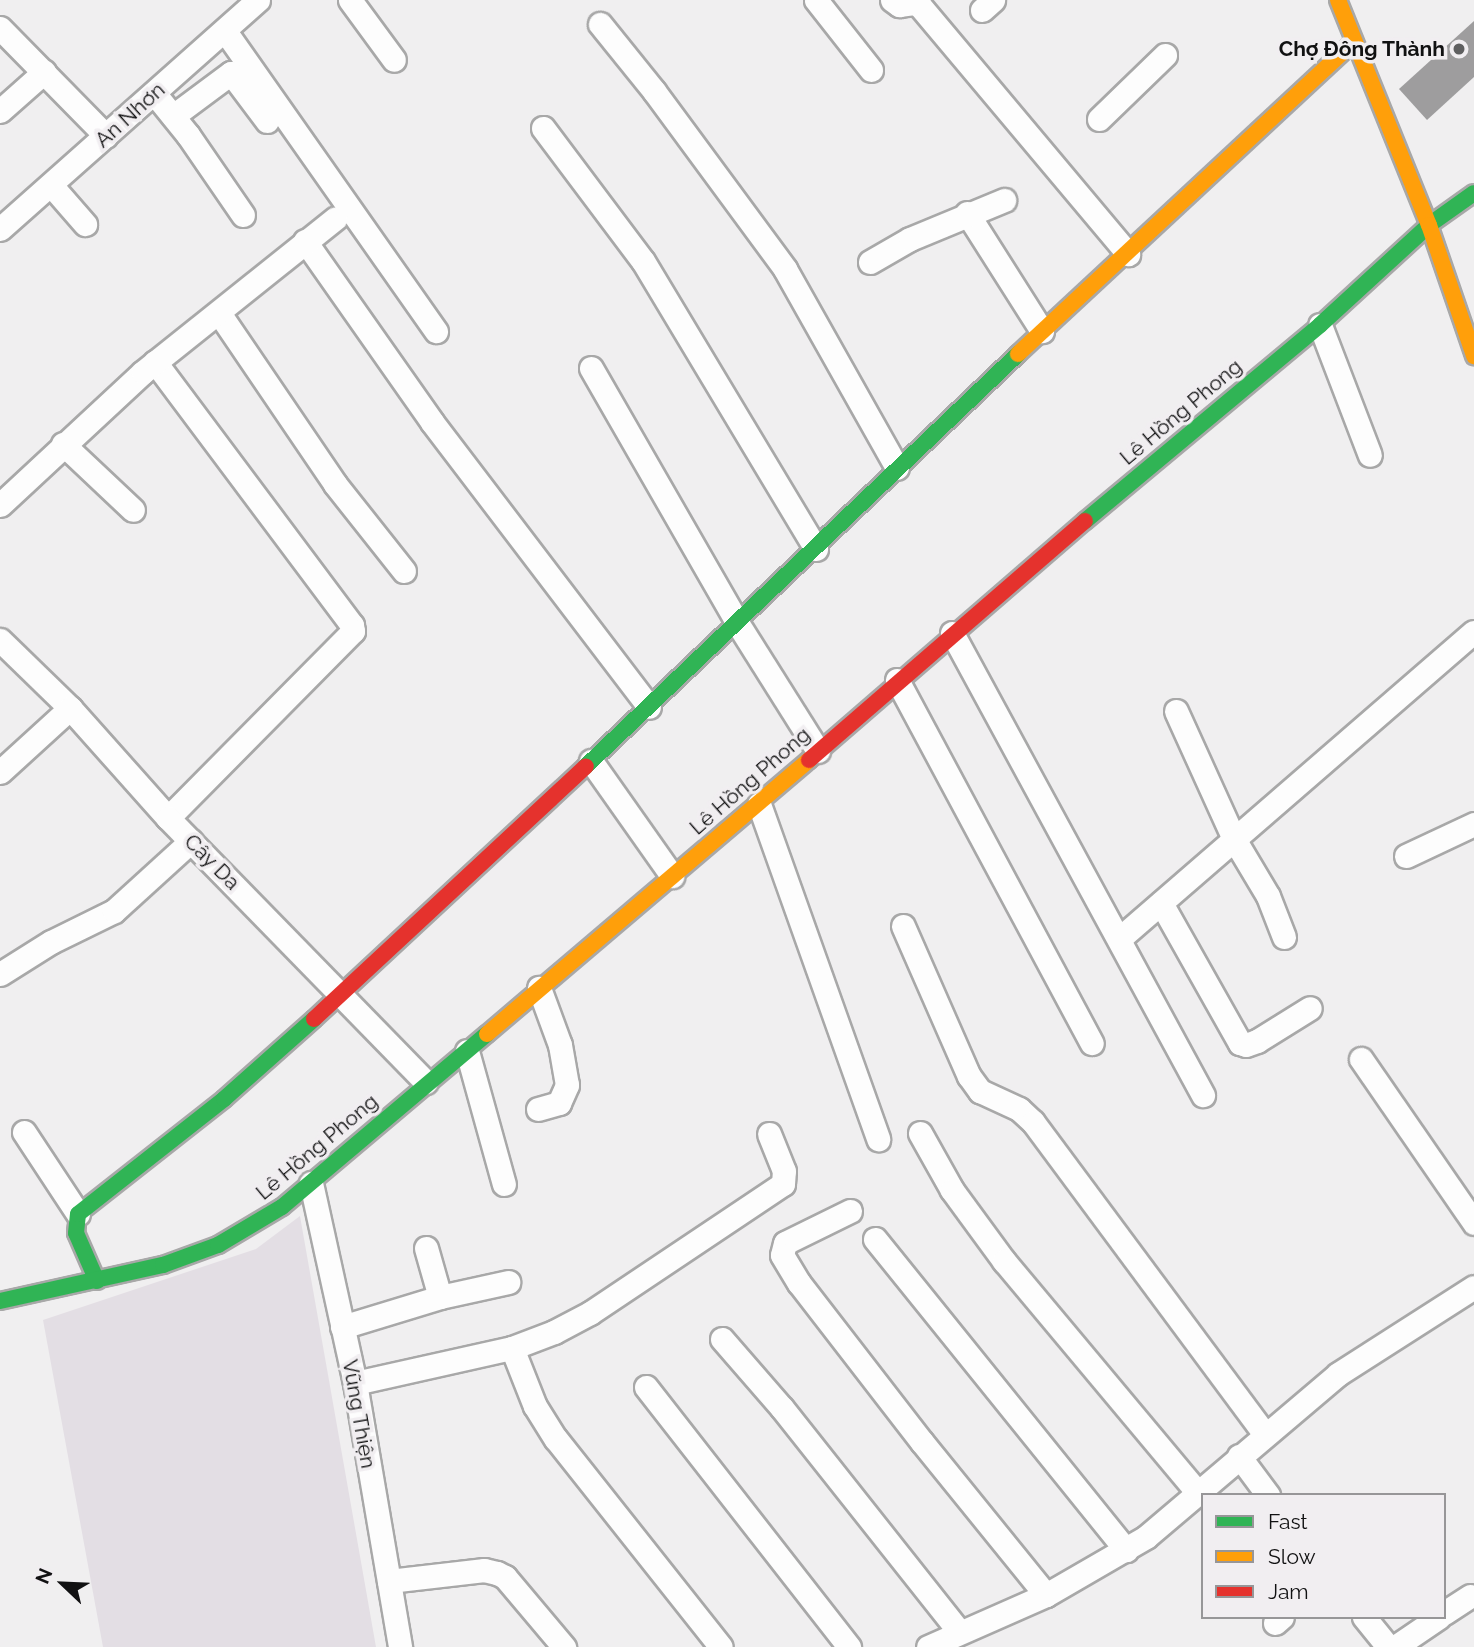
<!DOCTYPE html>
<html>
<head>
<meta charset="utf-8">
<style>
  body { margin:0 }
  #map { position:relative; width:1474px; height:1647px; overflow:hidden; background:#f0eff0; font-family:Raleway,sans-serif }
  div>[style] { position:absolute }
  .built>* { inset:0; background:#e3dee4 }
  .building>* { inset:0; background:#9e9d9e }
  .roads { filter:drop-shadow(2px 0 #a8a8a8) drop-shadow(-2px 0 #a8a8a8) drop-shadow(0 2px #a8a8a8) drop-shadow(0 -2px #a8a8a8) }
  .street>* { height:23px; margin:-11.5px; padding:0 11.5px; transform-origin:11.5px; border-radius:11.5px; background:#fdfdfd }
  .fast>* { height:16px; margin:-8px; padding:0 8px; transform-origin:8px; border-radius:8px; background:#30b455 }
  .slow>* { height:16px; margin:-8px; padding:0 8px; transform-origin:8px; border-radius:8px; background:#ff9f0a }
  .jam>* { height:16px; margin:-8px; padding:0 8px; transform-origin:8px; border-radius:8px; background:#e5322d }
  .dots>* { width:19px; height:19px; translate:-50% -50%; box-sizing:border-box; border:4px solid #f1eef1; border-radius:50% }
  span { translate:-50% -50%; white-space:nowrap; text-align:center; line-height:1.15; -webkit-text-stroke:7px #f1eef1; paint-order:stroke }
  .poi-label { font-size:21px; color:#111112; font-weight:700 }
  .right { translate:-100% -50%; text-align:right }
  .street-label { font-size:21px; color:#111112 }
  .legend { position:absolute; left:1201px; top:1493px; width:245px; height:126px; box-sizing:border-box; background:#f1eef1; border:2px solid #979698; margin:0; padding:9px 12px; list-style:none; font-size:21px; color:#111112 }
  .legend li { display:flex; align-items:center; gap:14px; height:35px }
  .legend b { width:35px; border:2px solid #979698 }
  .north { position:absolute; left:28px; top:1549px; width:70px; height:70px; -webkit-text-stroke:5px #f1eef1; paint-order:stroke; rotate:293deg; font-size:19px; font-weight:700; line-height:28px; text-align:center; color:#111112 }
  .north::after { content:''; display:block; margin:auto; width:24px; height:32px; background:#111112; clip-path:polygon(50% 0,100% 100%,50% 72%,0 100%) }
</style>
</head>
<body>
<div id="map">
  <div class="built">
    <div style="clip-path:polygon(300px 1216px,376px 1647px,103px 1647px,43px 1320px,256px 1249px)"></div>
  </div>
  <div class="building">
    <div style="clip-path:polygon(1474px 21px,1474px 77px,1427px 120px,1399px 89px)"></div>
  </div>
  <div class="roads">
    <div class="street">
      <div style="left:350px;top:0;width:74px;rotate:53.7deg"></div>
      <div style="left:816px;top:0;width:89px;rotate:51.8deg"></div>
      <div style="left:892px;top:0;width:9px;rotate:36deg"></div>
      <div style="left:899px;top:5px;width:17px;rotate:-7deg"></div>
      <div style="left:916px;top:3px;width:5px;rotate:37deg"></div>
      <div style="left:920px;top:6px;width:324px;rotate:50deg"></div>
      <div style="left:982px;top:10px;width:15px;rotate:-42deg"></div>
      <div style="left:600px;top:24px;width:86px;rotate:51.1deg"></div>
      <div style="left:654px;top:91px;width:221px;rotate:53.6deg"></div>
      <div style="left:785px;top:269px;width:228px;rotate:60.6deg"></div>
      <div style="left:0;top:28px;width:151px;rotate:45.5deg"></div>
      <div style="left:225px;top:31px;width:367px;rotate:54.9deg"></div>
      <div style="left:154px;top:93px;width:54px;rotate:51deg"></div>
      <div style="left:188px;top:135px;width:97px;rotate:55.5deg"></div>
      <div style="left:0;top:111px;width:59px;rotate:-41.6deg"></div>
      <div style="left:173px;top:116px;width:72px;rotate:-36.6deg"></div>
      <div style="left:231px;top:73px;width:60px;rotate:53.1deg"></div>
      <div style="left:1099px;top:119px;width:92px;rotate:-44.1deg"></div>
      <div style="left:543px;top:128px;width:166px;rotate:53.1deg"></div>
      <div style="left:643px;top:261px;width:336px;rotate:59deg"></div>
      <div style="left:51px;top:185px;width:52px;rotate:48.9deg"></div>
      <div style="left:967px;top:213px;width:140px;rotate:57.6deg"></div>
      <div style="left:0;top:229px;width:345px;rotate:-41.6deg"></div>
      <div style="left:305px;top:241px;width:221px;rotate:54.9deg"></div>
      <div style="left:432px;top:422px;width:358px;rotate:52.7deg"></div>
      <div style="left:870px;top:262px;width:46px;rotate:-29.9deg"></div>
      <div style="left:910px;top:239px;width:102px;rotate:-22.5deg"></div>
      <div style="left:219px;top:313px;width:207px;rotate:55.8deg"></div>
      <div style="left:335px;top:484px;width:111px;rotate:51.6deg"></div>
      <div style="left:1320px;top:325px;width:139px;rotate:69deg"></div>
      <div style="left:155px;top:362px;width:329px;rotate:53.2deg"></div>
      <div style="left:352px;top:625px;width:6px;rotate:81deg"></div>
      <div style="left:353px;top:631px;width:263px;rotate:134.7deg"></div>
      <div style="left:591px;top:368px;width:295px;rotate:60.1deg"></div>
      <div style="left:738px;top:624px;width:150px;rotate:57.8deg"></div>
      <div style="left:63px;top:444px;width:96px;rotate:43.3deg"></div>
      <div style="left:0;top:505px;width:195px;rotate:-42.9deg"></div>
      <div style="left:143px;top:372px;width:246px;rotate:-38.6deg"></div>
      <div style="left:952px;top:633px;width:526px;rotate:61.49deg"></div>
      <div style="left:0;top:640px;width:98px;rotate:44.2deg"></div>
      <div style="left:70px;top:708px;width:147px;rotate:48.3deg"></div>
      <div style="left:168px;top:818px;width:369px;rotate:45.7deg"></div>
      <div style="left:897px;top:680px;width:412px;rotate:61.8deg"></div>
      <div style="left:1176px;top:711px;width:141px;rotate:65.6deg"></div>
      <div style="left:1234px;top:839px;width:66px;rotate:59.2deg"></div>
      <div style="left:1268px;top:896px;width:44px;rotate:68.7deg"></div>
      <div style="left:591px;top:761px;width:141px;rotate:54.8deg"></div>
      <div style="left:0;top:772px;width:95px;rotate:-42.4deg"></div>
      <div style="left:759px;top:804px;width:356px;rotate:70.4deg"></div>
      <div style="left:1406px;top:856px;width:75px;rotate:-25.2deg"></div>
      <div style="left:1161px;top:903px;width:161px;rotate:60.6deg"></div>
      <div style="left:1240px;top:1043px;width:6px;rotate:18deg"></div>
      <div style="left:1246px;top:1045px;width:12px;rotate:-20deg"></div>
      <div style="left:1257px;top:1041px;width:62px;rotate:-31.9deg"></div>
      <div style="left:903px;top:926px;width:164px;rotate:66.3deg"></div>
      <div style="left:969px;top:1076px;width:19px;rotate:54deg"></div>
      <div style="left:980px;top:1091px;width:43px;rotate:24.8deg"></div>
      <div style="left:1019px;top:1109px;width:19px;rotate:43deg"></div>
      <div style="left:1033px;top:1122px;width:389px;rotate:53.4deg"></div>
      <div style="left:1119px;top:939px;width:469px;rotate:-40.9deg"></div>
      <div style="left:0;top:974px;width:60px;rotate:-32.1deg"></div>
      <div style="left:51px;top:942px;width:70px;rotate:-26.2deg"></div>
      <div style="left:114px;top:911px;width:104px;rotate:-42.3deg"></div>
      <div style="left:467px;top:1051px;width:138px;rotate:74.5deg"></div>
      <div style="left:1361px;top:1059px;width:199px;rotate:55.4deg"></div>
      <div style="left:538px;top:1109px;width:22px;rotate:-16deg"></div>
      <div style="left:559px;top:1103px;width:20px;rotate:-66deg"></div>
      <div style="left:567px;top:1085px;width:41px;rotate:-99.9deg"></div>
      <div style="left:560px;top:1045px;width:61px;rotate:-110.2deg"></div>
      <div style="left:24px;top:1132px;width:98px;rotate:56.6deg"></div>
      <div style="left:920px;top:1133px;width:65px;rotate:60.7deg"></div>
      <div style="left:952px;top:1190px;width:88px;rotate:53.8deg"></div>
      <div style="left:1004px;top:1261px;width:300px;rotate:50.1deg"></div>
      <div style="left:311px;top:1183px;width:205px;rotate:77.6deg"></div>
      <div style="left:355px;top:1383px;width:268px;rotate:80.3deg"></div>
      <div style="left:850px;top:1211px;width:72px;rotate:153.8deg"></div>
      <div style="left:785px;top:1243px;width:12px;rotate:104deg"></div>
      <div style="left:782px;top:1255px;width:33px;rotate:59deg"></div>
      <div style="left:799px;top:1283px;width:201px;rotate:52.3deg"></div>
      <div style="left:922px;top:1442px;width:197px;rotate:51deg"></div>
      <div style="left:875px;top:1239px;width:400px;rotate:51.1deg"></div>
      <div style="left:426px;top:1248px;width:51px;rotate:74.1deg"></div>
      <div style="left:342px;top:1327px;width:102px;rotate:-17deg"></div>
      <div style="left:440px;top:1297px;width:70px;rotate:-12.4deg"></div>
      <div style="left:722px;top:1339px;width:91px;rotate:49deg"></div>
      <div style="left:782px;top:1408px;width:285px;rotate:51.6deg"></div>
      <div style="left:512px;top:1348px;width:62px;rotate:68.4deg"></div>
      <div style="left:535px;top:1406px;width:39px;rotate:58deg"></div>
      <div style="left:556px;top:1439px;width:265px;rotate:51.6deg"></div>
      <div style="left:355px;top:1383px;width:161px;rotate:-12.6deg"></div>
      <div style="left:512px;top:1348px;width:45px;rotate:-20.9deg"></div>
      <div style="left:554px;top:1332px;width:41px;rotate:-27.8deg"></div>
      <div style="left:590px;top:1313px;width:232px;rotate:-33.8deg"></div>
      <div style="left:783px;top:1184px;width:13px;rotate:-86deg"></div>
      <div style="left:784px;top:1171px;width:40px;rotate:-112deg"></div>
      <div style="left:646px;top:1387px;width:330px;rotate:52deg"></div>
      <div style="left:1239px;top:1456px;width:49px;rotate:53.4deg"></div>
      <div style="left:389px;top:1581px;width:96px;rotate:-6.6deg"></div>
      <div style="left:484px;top:1570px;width:13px;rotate:13deg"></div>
      <div style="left:497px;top:1573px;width:9px;rotate:27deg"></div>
      <div style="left:505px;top:1577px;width:92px;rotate:49.9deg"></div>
      <div style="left:1444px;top:1613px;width:31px;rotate:-33deg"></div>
      <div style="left:1364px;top:1617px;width:38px;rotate:51deg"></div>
      <div style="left:1275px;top:1623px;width:9px;rotate:-41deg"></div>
      <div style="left:928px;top:1647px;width:129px;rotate:-23.8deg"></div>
      <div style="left:1046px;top:1595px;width:116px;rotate:-30.1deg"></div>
      <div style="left:1146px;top:1537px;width:252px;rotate:-40.3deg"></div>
      <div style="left:1338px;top:1374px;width:161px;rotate:-32.6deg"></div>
      <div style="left:1395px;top:1647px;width:53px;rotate:-34.3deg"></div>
    </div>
    <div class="fast">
      <div style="left:1085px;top:521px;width:306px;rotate:-39.8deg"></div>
      <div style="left:1320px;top:325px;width:148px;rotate:-42.5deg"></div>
      <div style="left:1429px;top:225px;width:55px;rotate:-35.4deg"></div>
      <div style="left:586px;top:766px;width:597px;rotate:-43.64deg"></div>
      <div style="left:97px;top:1281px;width:52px;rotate:-113.6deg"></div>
      <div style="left:76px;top:1233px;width:19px;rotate:-84deg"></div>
      <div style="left:78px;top:1214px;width:186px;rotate:-38.2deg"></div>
      <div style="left:224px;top:1099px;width:120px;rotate:-41.6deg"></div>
      <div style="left:0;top:1301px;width:167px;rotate:-12.5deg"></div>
      <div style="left:163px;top:1265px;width:59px;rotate:-20deg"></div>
      <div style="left:218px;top:1245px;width:74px;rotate:-30.7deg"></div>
      <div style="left:282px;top:1207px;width:268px;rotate:-40.2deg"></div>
    </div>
    <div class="slow">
      <div style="left:1338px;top:0;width:243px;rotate:68deg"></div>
      <div style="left:1429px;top:225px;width:139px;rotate:71deg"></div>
      <div style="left:1018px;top:354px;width:457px;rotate:-42.9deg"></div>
      <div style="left:487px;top:1034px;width:423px;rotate:-40.4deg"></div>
    </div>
    <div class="jam">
      <div style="left:809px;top:760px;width:365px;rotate:-40.9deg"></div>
      <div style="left:314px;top:1019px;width:371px;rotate:-42.9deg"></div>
    </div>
  </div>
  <div class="dots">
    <div style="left:1459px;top:49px;background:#5f5f60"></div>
  </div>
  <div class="poi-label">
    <span class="right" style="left:1445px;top:49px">Chợ Đông Thành</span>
  </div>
  <div class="street-label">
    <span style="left:130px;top:115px;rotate:-42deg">An Nhơn</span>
    <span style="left:1181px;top:412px;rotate:-40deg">Lê Hồng Phong</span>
    <span style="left:750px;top:781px;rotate:-41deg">Lê Hồng Phong</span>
    <span style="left:212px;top:862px;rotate:45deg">Cây Da</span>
    <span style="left:317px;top:1147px;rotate:-40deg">Lê Hồng Phong</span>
    <span style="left:359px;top:1414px;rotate:80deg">Vũng Thiện</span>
  </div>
  <ul class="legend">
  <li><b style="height:9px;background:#30b455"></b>Fast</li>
  <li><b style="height:9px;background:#ff9f0a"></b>Slow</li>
  <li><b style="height:9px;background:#e5322d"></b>Jam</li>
  </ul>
  <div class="north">N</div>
</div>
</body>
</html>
